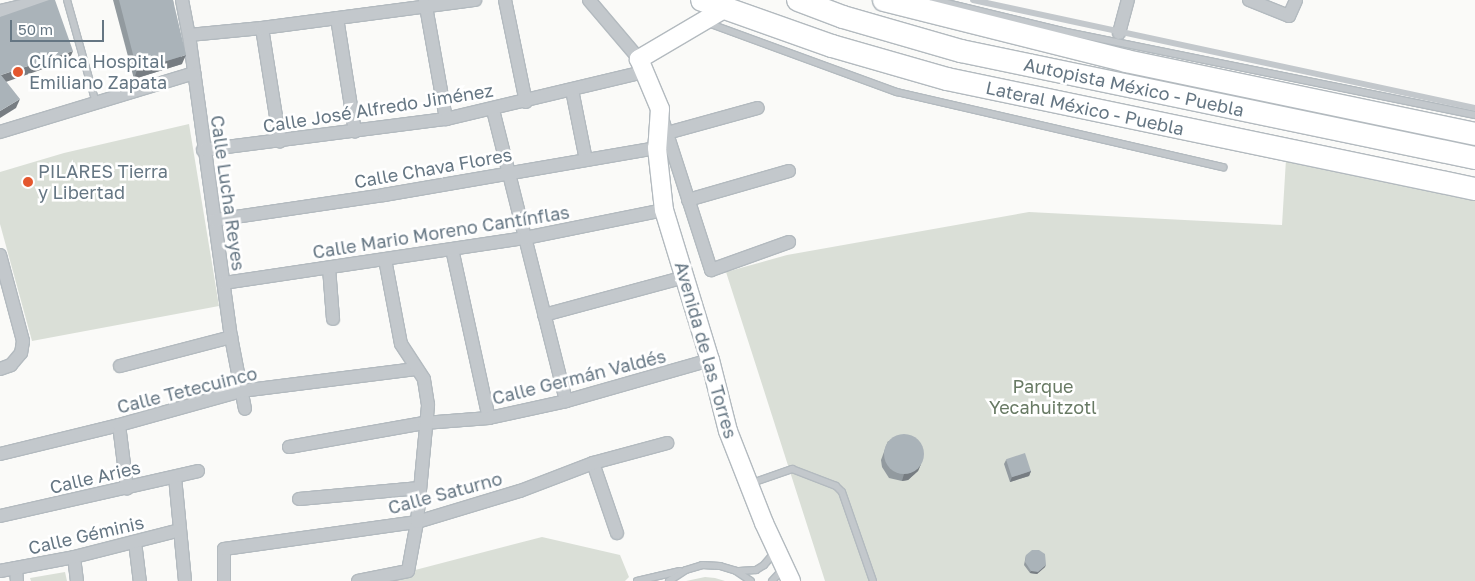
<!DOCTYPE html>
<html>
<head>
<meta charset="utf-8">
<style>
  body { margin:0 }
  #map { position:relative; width:1475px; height:581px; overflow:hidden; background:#fafaf8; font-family:"Golos Text",sans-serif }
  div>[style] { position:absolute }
  .green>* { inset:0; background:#dadfd7 }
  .roads { filter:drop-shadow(1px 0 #b3babf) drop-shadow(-1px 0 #b3babf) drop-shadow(0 1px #b3babf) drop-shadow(0 -1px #b3babf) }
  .lane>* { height:6px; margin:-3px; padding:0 3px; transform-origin:3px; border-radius:3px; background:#c3c8cc }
  .street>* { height:12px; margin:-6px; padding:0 6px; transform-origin:6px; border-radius:6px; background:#c3c8cc }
  .secondary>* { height:18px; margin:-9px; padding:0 9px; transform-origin:9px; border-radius:9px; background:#fff }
  .highway>* { height:22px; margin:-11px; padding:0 11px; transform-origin:11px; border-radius:11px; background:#fff }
  .lane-bridge>* { height:6px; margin:-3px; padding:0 3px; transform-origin:3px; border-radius:3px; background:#c3c8cc }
  .wall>* { inset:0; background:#929a9f }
  .shaded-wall>* { inset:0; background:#777d82 }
  .building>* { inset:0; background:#aab3b9; transform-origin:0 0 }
  .round { border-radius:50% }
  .dots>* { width:14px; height:14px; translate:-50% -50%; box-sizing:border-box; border:2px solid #fff; border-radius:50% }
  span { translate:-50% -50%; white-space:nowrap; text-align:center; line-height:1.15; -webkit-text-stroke:5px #fff; paint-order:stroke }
  .poi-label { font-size:18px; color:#657683 }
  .left { translate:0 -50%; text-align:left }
  .street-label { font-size:18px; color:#657683 }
  .park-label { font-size:18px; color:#687a64 }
  .scale { position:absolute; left:10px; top:20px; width:94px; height:22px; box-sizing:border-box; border:2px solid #657683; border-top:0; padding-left:6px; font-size:15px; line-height:18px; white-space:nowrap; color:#657683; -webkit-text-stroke:4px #fff; paint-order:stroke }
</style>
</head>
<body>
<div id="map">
  <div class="green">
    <div style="clip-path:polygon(189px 124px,219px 306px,32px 341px,0 224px,0 172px,64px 153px)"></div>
    <div style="clip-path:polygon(1286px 159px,1475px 200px,1475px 581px,825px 581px,726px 272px,787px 255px,1029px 212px,1282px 225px)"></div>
    <div style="clip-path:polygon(542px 537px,620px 555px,629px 577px,625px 581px,373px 581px)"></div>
    <div style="clip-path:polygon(65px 572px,67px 581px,31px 581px,30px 578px)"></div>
    <div style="clip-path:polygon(705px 577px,715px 578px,725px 581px,686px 581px)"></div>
  </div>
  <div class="roads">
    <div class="lane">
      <div style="left:67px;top:0;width:107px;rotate:74.3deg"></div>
      <div style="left:934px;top:0;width:132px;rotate:13.6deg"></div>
      <div style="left:1062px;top:31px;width:421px;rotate:11.5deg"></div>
      <div style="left:708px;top:23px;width:201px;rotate:20.1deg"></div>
      <div style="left:897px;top:92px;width:335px;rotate:13deg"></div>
      <div style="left:749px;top:484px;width:46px;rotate:-19.2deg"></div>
      <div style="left:792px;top:469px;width:47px;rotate:21.1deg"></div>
      <div style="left:836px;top:486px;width:8px;rotate:45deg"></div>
      <div style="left:842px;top:492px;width:94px;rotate:70.8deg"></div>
      <div style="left:739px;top:571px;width:17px;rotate:-3deg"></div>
      <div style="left:756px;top:570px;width:9px;rotate:-32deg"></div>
      <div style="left:764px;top:565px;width:16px;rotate:-50deg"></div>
      <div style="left:637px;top:581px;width:44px;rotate:-13.1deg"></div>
      <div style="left:669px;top:581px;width:20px;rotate:-33deg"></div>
      <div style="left:686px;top:570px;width:17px;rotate:-17deg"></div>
      <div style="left:702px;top:565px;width:18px;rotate:3deg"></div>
      <div style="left:720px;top:566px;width:17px;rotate:17deg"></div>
      <div style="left:736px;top:571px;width:18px;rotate:34deg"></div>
      <div style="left:772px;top:581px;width:16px;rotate:-47deg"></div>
    </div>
    <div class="street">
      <div style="left:182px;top:0;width:36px;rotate:79deg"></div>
      <div style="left:189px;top:35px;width:305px;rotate:82.1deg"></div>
      <div style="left:231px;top:337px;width:73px;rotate:79deg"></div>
      <div style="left:505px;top:0;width:104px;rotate:78.4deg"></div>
      <div style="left:589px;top:0;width:77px;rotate:49.7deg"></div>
      <div style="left:1249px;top:0;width:43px;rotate:21.8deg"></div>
      <div style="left:1289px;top:16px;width:17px;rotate:-66deg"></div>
      <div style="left:425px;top:1px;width:120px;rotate:79.9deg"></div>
      <div style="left:0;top:11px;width:48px;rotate:-13.2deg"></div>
      <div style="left:337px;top:18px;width:115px;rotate:81deg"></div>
      <div style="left:262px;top:28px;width:115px;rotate:81deg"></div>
      <div style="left:1119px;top:33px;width:34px;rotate:-75deg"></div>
      <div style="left:189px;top:35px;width:73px;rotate:-5.5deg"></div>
      <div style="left:262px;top:28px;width:215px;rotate:-7.5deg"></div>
      <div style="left:572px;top:90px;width:71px;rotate:78.7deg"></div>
      <div style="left:493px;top:110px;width:300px;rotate:75.9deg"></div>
      <div style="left:662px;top:118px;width:160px;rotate:72.1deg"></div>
      <div style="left:711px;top:270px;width:83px;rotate:-19.7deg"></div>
      <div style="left:0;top:132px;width:203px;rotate:-16.9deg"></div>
      <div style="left:667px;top:133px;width:94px;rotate:-15.4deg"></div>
      <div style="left:203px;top:150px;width:245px;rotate:-7.3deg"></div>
      <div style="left:446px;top:119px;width:204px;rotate:-13.4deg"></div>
      <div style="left:688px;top:200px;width:105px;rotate:-16deg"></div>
      <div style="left:215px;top:220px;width:171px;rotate:-8.4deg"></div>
      <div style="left:384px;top:195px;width:277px;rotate:-9.8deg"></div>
      <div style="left:452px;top:249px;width:173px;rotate:77.7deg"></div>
      <div style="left:0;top:255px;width:89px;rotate:75deg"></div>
      <div style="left:23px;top:341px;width:12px;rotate:99deg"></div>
      <div style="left:21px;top:353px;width:16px;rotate:130deg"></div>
      <div style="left:11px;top:365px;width:12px;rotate:160deg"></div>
      <div style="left:329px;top:268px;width:51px;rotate:85.5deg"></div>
      <div style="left:224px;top:283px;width:304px;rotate:-8.5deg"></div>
      <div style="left:525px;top:238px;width:142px;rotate:-11.4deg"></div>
      <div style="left:544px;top:315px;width:146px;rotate:-15.1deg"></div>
      <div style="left:120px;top:366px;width:115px;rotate:-14.6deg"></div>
      <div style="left:119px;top:425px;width:64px;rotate:82.8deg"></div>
      <div style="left:289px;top:447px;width:137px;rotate:-10.1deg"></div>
      <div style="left:424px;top:423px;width:65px;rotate:-4.4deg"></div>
      <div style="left:489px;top:418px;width:79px;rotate:-12.4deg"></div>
      <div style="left:566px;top:401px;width:150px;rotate:-15.9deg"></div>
      <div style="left:0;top:454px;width:122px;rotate:-13.7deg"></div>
      <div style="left:119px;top:425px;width:127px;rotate:-15.6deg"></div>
      <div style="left:241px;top:391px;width:176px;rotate:-7.2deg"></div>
      <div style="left:593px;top:463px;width:74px;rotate:71.1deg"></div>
      <div style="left:175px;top:477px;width:104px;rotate:84.5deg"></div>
      <div style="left:299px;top:499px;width:121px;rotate:-5.2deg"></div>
      <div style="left:0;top:516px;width:203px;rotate:-12.8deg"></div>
      <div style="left:135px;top:542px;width:39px;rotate:83deg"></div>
      <div style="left:74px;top:557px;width:24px;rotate:83deg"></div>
      <div style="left:16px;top:568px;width:13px;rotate:86deg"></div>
      <div style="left:0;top:571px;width:75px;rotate:-10.7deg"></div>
      <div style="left:74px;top:557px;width:109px;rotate:-14.3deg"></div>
      <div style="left:224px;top:581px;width:32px;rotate:-90deg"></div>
      <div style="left:224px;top:549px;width:195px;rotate:-8deg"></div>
      <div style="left:417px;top:522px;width:108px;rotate:-16.8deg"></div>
      <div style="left:520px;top:491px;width:78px;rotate:-21deg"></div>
      <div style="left:593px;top:463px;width:77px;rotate:-15.1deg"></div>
      <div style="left:358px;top:581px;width:51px;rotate:-11.3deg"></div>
      <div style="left:408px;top:571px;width:50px;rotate:-79.6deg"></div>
      <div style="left:417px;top:522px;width:118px;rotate:-84.6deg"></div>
      <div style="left:428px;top:405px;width:26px;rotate:-99deg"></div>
      <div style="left:424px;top:379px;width:42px;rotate:-123.3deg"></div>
      <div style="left:401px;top:344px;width:86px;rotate:-100.7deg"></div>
    </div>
    <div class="secondary">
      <div style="left:724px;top:9px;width:99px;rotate:149.5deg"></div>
      <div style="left:639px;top:59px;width:54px;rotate:67.2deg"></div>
      <div style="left:660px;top:109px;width:39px;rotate:94deg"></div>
      <div style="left:657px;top:148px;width:62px;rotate:83.6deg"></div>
      <div style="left:664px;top:210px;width:157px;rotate:73deg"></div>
      <div style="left:710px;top:360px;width:73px;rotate:75.8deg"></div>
      <div style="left:728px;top:431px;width:99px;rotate:68.6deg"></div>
      <div style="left:764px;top:523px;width:64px;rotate:65deg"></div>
    </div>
    <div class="highway">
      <div style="left:702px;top:0;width:138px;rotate:19.5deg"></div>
      <div style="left:832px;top:46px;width:120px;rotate:16deg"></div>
      <div style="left:947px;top:79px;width:539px;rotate:11.77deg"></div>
      <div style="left:798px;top:0;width:48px;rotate:20.7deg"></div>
      <div style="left:843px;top:17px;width:123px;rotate:16.1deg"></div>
      <div style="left:961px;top:51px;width:525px;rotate:11.76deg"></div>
      <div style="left:884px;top:0;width:250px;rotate:14.1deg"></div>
      <div style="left:1126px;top:61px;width:357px;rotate:11.8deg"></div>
    </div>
  </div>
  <div class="lane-bridge">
    <div style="left:973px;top:0;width:513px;rotate:12.14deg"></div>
  </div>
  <div class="wall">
    <div style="clip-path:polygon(113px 0,173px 0,182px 64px,134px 79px)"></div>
    <div style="clip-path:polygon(888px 441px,921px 464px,918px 471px,908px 480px,902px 481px,889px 478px,882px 467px,881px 460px)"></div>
    <div style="clip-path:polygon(1006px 460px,1031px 471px,1029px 476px,1010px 482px,1004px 464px)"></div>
    <div style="clip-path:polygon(1026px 555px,1045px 567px,1037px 574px,1030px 573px,1024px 565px)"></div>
  </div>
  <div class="shaded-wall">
    <div style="clip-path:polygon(73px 51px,69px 60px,0 84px,1px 75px)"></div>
    <div style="clip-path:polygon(186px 55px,182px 64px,134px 79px,137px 70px)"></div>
    <div style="clip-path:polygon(20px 99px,16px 108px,0 118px,0 111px)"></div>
    <div style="clip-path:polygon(921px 464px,918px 471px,908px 480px,902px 481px,904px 474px)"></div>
    <div style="clip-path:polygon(1031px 471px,1029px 476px,1010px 482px,1012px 477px)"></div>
    <div style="clip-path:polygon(1046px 565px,1045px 567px,1037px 574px,1030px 573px,1031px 571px)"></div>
  </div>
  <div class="building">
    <div style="clip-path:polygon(49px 0,55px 0,73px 51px,1px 75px,20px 99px,0 111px,0 17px)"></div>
    <div style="clip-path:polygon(119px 0,173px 0,186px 55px,137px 70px)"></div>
    <div class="round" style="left:884px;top:434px;width:40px;height:40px"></div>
    <div style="left:1025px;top:453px;width:19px;height:20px;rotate:72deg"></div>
    <div style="clip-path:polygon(1032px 550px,1039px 550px,1045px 554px,1046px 565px,1038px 572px,1031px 571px,1025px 562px,1026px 555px)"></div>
  </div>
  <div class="dots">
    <div style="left:18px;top:72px;background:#e4572e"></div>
    <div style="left:28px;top:182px;background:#e4572e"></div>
  </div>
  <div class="poi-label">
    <span class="left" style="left:29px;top:72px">Clínica Hospital<br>Emiliano Zapata</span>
    <span class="left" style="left:38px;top:182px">PILARES Tierra<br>y Libertad</span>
  </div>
  <div class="street-label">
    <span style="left:1134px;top:87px;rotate:12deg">Autopista México - Puebla</span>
    <span style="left:378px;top:108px;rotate:-9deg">Calle José Alfredo Jiménez</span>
    <span style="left:1085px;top:108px;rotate:12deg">Lateral México - Puebla</span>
    <span style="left:433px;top:168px;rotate:-10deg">Calle Chava Flores</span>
    <span style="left:228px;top:193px;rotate:82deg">Calle Lucha Reyes</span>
    <span style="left:441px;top:232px;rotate:-9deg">Calle Mario Moreno Cantínflas</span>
    <span style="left:706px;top:350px;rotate:74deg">Avenida de las Torres</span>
    <span style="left:579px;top:377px;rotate:-14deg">Calle Germán Valdés</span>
    <span style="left:187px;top:390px;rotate:-14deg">Calle Tetecuinco</span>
    <span style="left:95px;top:477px;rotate:-13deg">Calle Aries</span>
    <span style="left:445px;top:493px;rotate:-15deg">Calle Saturno</span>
    <span style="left:86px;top:535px;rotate:-13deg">Calle Géminis</span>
  </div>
  <div class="park-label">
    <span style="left:1043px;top:397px">Parque<br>Yecahuitzotl</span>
  </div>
  <div class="scale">50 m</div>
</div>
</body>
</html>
